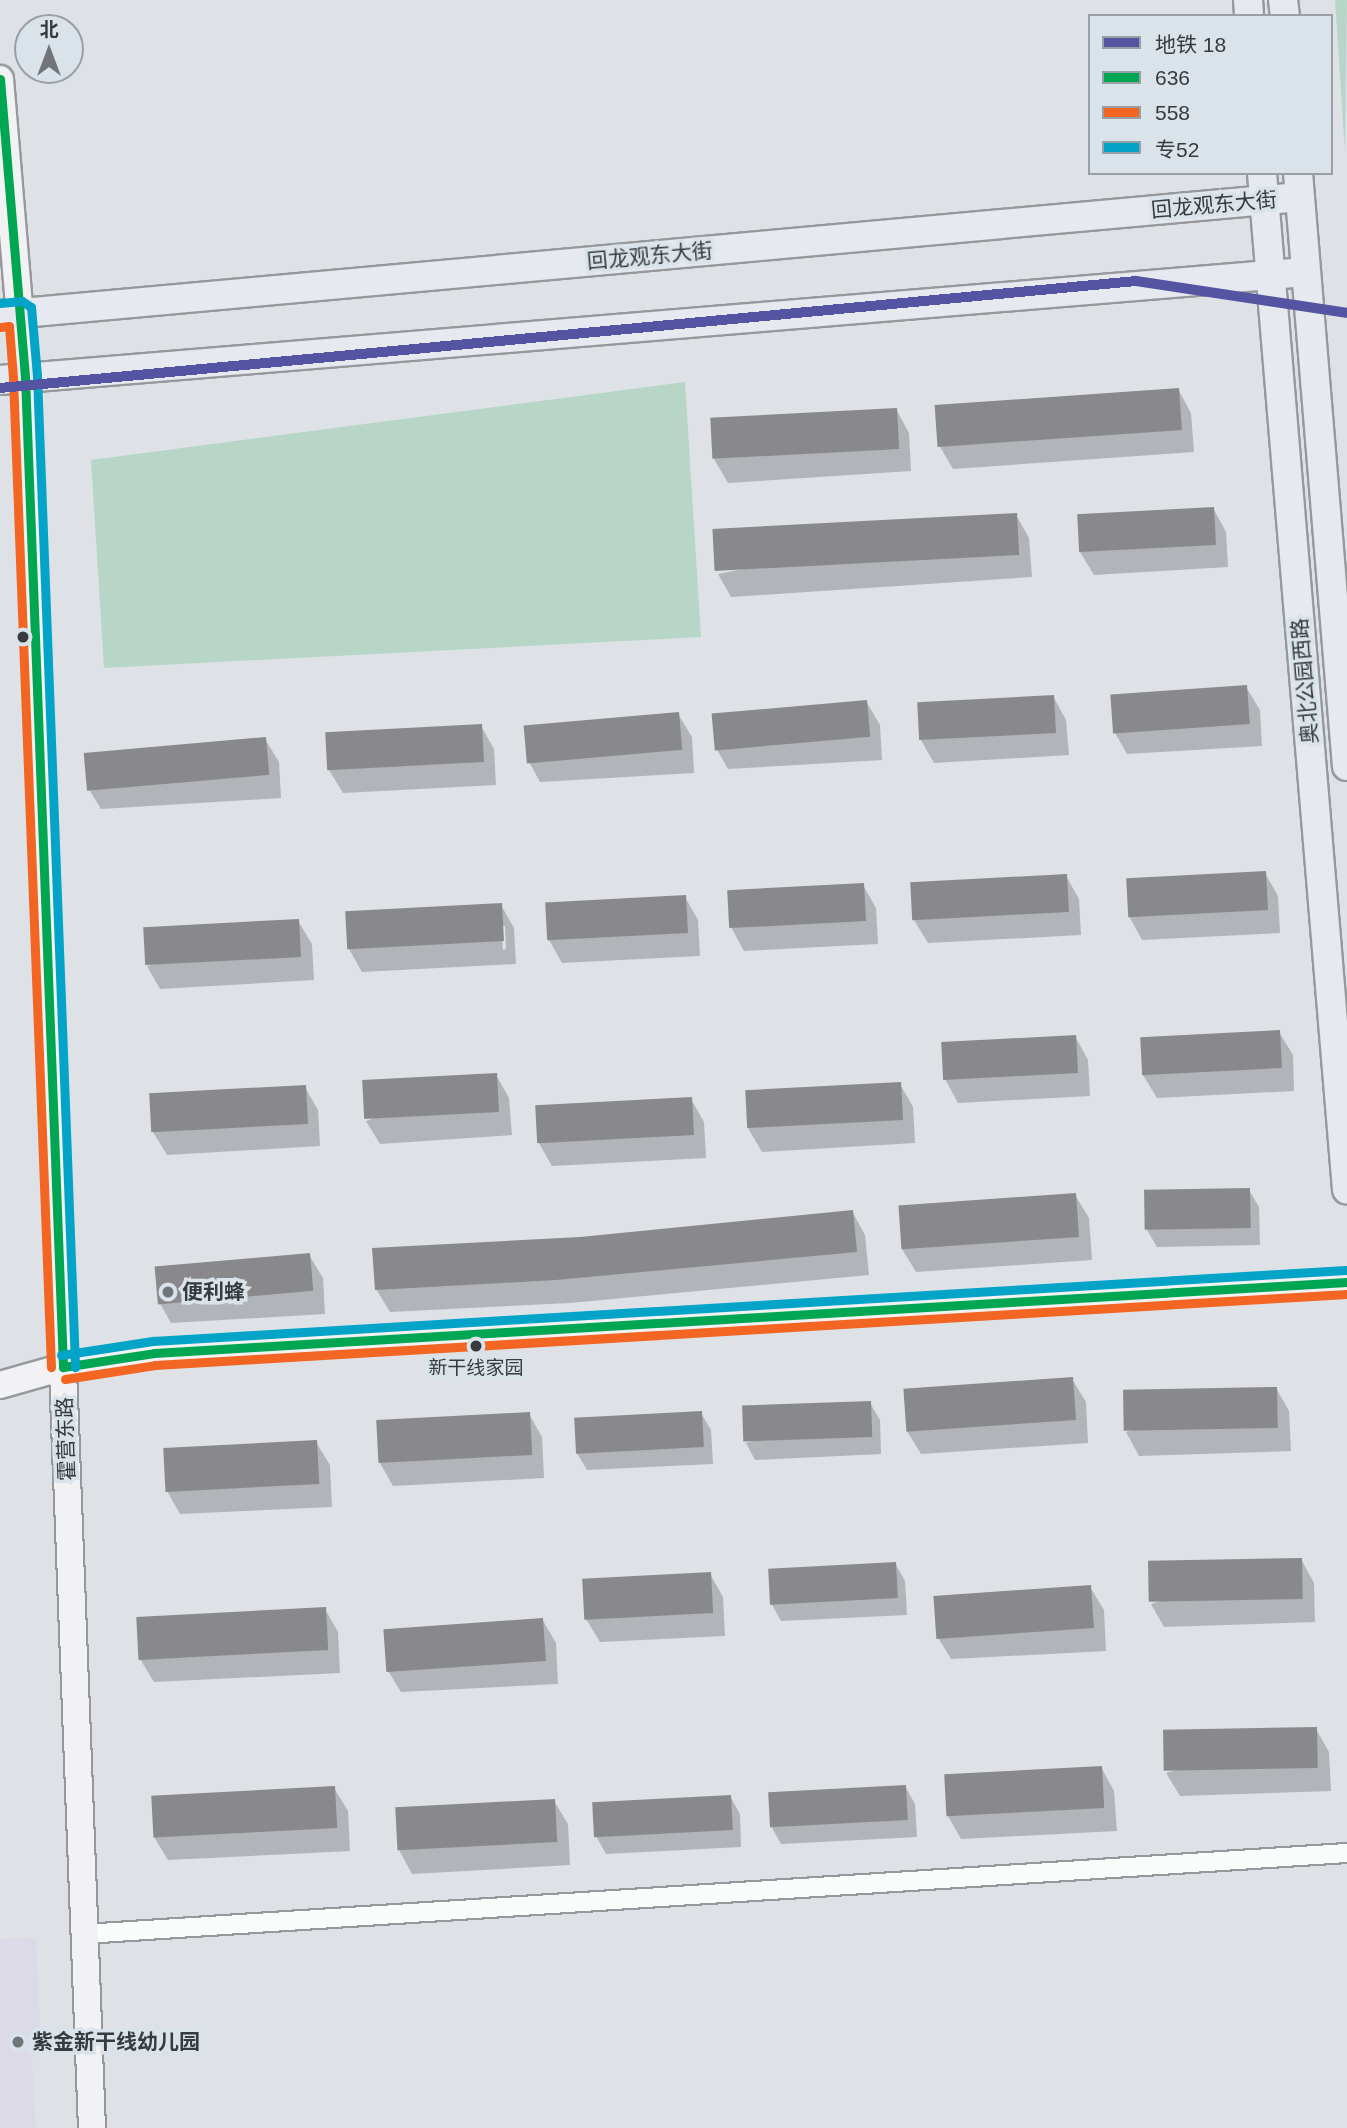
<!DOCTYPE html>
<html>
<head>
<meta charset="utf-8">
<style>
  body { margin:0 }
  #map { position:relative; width:1347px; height:2128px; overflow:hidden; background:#dee2e6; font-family:Arial,"Noto Sans SC",sans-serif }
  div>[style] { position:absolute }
  .education>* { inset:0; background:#dddae8 }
  .green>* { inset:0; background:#b7d6c8 }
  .shadow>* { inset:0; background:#0003 }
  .building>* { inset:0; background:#89898b; transform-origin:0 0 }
  .roads { filter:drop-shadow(2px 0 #96999c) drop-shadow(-2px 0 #96999c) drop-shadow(0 2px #96999c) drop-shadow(0 -2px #96999c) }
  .street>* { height:18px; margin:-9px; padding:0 9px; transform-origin:9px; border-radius:9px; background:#fafbfb }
  .secondary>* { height:26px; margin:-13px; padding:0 13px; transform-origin:13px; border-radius:13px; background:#f2f2f5 }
  .primary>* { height:28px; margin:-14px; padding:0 14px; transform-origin:14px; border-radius:14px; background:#e7e9f0 }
  .bus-1>* { height:9px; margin:-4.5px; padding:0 4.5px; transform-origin:4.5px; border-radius:4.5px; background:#00a651 }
  .bus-2>* { height:9px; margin:-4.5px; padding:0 4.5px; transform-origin:4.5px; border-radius:4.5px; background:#f26522 }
  .bus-3>* { height:9px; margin:-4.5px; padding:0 4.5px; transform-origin:4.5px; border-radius:4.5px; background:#03a4c7 }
  .metro-1>* { height:10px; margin:-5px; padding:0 5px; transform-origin:5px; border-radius:5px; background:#5554a2 }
  .dots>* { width:19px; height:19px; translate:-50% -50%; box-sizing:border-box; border:4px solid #dae3ea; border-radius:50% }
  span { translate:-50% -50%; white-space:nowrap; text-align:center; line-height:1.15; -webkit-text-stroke:7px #dae3ea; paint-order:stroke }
  .bus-label { font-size:19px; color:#373b3e }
  .street-label { font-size:21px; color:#373b3e }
  .poi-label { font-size:21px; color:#373b3e; font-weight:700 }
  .left { translate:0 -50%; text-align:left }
  .legend { position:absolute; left:1088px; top:14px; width:245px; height:161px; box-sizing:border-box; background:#dae3ea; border:2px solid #99a0a5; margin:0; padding:9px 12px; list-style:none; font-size:21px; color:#373b3e }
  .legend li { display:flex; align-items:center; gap:14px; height:35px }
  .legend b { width:35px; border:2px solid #99a0a5 }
  .north { position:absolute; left:14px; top:14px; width:70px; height:70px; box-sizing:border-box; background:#dae3ea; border:2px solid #99a0a5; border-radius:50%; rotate:0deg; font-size:19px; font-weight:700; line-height:28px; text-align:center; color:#373b3e }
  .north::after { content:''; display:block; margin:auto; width:24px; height:32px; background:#717579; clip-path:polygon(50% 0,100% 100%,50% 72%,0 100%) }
</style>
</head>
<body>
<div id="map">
  <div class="education">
    <div style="clip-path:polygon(36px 1938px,40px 2022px,32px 2063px,36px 2128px,0 2128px,0 1939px)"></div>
  </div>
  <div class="green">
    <div style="clip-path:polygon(1335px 0,1347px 0,1345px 152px)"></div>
    <div style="clip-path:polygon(685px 382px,701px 637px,104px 668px,91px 460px)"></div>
  </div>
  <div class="shadow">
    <div style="clip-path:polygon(1178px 389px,1191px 413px,1194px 452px,953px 469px,939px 445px)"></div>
    <div style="clip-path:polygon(896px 409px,909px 433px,911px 471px,728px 483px,714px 459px)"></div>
    <div style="clip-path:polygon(1213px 508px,1226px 532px,1228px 567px,1094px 575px,1080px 552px)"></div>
    <div style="clip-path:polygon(1016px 515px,1029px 538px,1032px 577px,731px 597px,718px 574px)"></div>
    <div style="clip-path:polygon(1246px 687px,1260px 710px,1262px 746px,1127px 754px,1114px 731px)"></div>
    <div style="clip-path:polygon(1053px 696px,1066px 720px,1069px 755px,934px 763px,921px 740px)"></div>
    <div style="clip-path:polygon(866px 701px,880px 725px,882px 760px,728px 769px,715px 746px)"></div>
    <div style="clip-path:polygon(678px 714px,692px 737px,694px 773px,540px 782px,527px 758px)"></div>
    <div style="clip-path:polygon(481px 726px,494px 749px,496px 785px,343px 793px,329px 770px)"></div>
    <div style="clip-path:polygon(265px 739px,279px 762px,281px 798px,101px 809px,87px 786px)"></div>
    <div style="clip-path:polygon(1265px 873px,1278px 896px,1280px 933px,1142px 940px,1129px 916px)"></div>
    <div style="clip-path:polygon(1066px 876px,1079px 899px,1081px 935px,928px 943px,914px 920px)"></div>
    <div style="clip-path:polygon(863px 885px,876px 908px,878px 944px,744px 951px,731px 927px)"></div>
    <div style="clip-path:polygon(685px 897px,698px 920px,700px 956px,562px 963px,549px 940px,547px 903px)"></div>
    <div style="clip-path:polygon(evenodd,501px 905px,514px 928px,516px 964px,362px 972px,349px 949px,347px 913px,501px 905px,501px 926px,505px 926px,506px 949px,503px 950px,501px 926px)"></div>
    <div style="clip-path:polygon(298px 921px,312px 944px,314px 980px,160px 989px,147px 966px)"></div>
    <div style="clip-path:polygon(1279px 1032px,1293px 1055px,1294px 1091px,1157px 1098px,1143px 1075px,1142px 1038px)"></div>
    <div style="clip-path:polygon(1075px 1036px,1088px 1060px,1090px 1096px,958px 1103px,945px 1079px)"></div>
    <div style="clip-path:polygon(496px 1075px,509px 1098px,512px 1135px,380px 1144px,366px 1121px)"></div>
    <div style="clip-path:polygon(900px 1084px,913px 1107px,915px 1143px,762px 1152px,748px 1128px)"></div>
    <div style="clip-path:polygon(305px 1087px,318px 1110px,320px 1146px,167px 1155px,153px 1132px)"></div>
    <div style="clip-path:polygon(691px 1099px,704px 1122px,706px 1158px,552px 1166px,539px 1143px,537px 1107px)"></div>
    <div style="clip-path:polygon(1249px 1190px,1259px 1207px,1260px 1245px,1157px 1247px,1147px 1230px)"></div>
    <div style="clip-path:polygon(1075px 1195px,1089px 1218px,1092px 1260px,916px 1272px,902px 1249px)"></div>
    <div style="clip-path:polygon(852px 1211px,865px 1235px,869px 1275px,570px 1303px,390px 1312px,376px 1289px,580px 1238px)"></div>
    <div style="clip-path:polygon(309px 1255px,323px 1278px,325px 1314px,171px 1323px,158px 1300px)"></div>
    <div style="clip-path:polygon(1072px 1379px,1086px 1402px,1088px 1443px,921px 1454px,907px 1431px)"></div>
    <div style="clip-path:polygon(1276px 1388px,1289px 1411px,1291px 1451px,1139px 1456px,1126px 1432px)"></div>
    <div style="clip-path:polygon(870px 1403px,880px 1420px,881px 1454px,755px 1460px,746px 1443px)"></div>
    <div style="clip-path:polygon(701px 1413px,711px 1430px,713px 1464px,587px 1470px,577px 1453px)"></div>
    <div style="clip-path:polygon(529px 1414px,542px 1437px,544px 1478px,393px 1486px,380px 1463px)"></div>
    <div style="clip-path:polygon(316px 1442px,330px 1465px,332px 1507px,180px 1514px,167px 1491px)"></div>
    <div style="clip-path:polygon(1301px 1559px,1314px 1583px,1315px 1622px,1164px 1627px,1151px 1604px)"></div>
    <div style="clip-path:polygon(895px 1563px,905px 1581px,907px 1615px,781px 1621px,771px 1603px)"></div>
    <div style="clip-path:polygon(710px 1574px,723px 1597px,725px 1636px,600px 1642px,586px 1619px)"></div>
    <div style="clip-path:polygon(1090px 1587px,1104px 1610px,1106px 1651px,951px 1659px,937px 1636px)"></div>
    <div style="clip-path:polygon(325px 1609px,338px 1632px,340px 1673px,154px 1682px,140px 1659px)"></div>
    <div style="clip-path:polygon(542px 1619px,556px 1643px,558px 1684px,401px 1692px,387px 1669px)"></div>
    <div style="clip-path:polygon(1316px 1729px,1329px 1752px,1331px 1791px,1180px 1796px,1166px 1773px)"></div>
    <div style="clip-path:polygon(1101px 1767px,1114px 1791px,1117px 1831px,961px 1839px,948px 1816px)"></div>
    <div style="clip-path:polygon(905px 1786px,915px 1804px,917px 1837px,781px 1844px,771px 1826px)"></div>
    <div style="clip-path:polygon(334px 1788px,348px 1811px,350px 1851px,168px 1860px,154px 1837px)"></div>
    <div style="clip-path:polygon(730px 1796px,740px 1814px,741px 1847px,606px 1854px,596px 1836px)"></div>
    <div style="clip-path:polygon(554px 1801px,568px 1824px,570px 1865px,412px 1874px,399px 1850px)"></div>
  </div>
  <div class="building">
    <div style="left:1179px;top:388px;width:42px;height:245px;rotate:86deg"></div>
    <div style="left:897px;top:408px;width:41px;height:187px;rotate:87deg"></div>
    <div style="left:1214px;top:507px;width:38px;height:137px;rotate:87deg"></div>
    <div style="left:1017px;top:513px;width:42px;height:305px;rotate:87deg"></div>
    <div style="left:1247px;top:685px;width:39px;height:137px;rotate:86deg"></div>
    <div style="left:1054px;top:695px;width:38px;height:137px;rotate:87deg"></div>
    <div style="left:867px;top:700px;width:37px;height:156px;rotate:85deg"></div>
    <div style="left:679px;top:712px;width:38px;height:156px;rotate:85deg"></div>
    <div style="left:482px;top:724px;width:38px;height:157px;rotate:87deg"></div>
    <div style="left:266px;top:737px;width:38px;height:183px;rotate:85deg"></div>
    <div style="left:1266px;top:871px;width:39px;height:140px;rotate:87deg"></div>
    <div style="left:1067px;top:874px;width:38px;height:157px;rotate:87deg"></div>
    <div style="left:864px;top:883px;width:38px;height:137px;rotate:87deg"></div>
    <div style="left:686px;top:895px;width:38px;height:141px;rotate:87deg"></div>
    <div style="left:502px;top:903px;width:38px;height:157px;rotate:87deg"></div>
    <div style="left:299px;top:919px;width:38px;height:156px;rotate:87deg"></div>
    <div style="left:1280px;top:1030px;width:38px;height:140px;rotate:87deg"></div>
    <div style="left:1076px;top:1035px;width:38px;height:135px;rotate:87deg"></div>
    <div style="left:497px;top:1073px;width:39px;height:135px;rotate:87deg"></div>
    <div style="left:901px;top:1082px;width:38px;height:156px;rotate:87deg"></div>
    <div style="left:306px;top:1085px;width:39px;height:157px;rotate:87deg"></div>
    <div style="left:692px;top:1097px;width:38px;height:157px;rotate:87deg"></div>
    <div style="left:1250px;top:1188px;width:40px;height:106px;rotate:89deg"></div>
    <div style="left:1076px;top:1193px;width:44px;height:178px;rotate:86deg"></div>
    <div style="clip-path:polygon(853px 1210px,857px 1252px,556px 1280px,375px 1290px,372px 1248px,580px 1237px)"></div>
    <div style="left:310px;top:1253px;width:38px;height:156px;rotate:85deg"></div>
    <div style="left:1073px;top:1377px;width:43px;height:170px;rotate:86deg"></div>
    <div style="left:1277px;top:1387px;width:41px;height:154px;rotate:89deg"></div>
    <div style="left:871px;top:1401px;width:36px;height:129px;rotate:88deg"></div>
    <div style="left:702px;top:1411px;width:36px;height:128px;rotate:87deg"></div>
    <div style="left:530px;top:1412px;width:43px;height:154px;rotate:87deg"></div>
    <div style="left:317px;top:1440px;width:44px;height:154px;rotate:87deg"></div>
    <div style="left:1302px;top:1558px;width:41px;height:154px;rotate:89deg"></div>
    <div style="left:896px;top:1562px;width:36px;height:128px;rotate:87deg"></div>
    <div style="left:711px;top:1572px;width:41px;height:129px;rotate:87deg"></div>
    <div style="left:1091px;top:1585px;width:43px;height:158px;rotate:86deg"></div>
    <div style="left:326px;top:1607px;width:43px;height:190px;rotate:87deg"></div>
    <div style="left:543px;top:1618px;width:43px;height:160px;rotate:86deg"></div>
    <div style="left:1317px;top:1727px;width:41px;height:154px;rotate:89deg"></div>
    <div style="left:1102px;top:1766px;width:42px;height:158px;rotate:87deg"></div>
    <div style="left:906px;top:1785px;width:35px;height:138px;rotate:87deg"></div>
    <div style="left:335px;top:1786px;width:42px;height:184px;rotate:87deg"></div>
    <div style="left:731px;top:1795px;width:35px;height:139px;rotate:87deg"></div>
    <div style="left:555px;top:1799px;width:43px;height:160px;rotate:87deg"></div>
  </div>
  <div class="roads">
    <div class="street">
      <div style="left:84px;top:1934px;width:1266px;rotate:-3.67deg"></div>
    </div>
    <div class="secondary">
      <div style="left:0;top:79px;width:299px;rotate:85.2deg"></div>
      <div style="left:25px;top:377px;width:1752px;rotate:87.81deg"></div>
      <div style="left:0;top:1385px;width:66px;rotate:-15.9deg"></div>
      <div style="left:63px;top:1367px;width:92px;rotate:-8.7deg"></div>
      <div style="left:154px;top:1353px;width:1195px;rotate:-3.41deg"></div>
    </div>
    <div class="primary">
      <div style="left:1248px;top:0;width:16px;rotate:86deg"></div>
      <div style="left:1283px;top:0;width:16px;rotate:83deg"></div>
      <div style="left:1262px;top:173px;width:1020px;rotate:85.22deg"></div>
      <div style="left:1298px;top:173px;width:595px;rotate:85.28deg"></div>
      <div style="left:0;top:315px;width:1305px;rotate:-5.19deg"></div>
      <div style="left:0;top:380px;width:1310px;rotate:-4.73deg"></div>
    </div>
  </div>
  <div class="bus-1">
    <div style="left:0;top:79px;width:299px;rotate:85.2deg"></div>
    <div style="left:25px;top:377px;width:991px;rotate:87.8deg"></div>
    <div style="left:63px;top:1367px;width:92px;rotate:-8.7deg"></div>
    <div style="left:154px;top:1353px;width:1195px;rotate:-3.41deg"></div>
  </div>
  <div class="bus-2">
    <div style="left:1px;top:327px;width:8px;rotate:-7deg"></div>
    <div style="left:9px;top:326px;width:52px;rotate:85.6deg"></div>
    <div style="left:13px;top:378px;width:990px;rotate:87.8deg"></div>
    <div style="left:65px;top:1379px;width:91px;rotate:-8.8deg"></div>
    <div style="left:155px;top:1365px;width:1194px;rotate:-3.41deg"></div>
  </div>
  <div class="bus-3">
    <div style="left:0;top:303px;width:22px;rotate:-5deg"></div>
    <div style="left:22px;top:301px;width:11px;rotate:34deg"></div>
    <div style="left:31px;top:307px;width:69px;rotate:85deg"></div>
    <div style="left:37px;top:376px;width:992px;rotate:87.8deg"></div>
    <div style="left:61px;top:1355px;width:93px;rotate:-8.7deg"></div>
    <div style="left:153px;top:1341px;width:1195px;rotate:-3.41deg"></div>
  </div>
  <div class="metro-1">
    <div style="left:0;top:388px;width:1141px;rotate:-5.38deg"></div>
    <div style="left:1136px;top:281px;width:213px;rotate:8.6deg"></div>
  </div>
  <div class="dots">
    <div style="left:23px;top:637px;background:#373b3e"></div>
    <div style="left:168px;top:1292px;background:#717579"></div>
    <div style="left:476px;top:1346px;background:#373b3e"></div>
    <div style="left:18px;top:2042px;background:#717579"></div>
  </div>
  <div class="bus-label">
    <span style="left:476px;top:1368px">新干线家园</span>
  </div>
  <div class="street-label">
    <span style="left:1214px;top:205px;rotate:-5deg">回龙观东大街</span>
    <span style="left:650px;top:256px;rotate:-5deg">回龙观东大街</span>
    <span style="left:1305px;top:681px;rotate:-95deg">奥北公园西路</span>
    <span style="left:66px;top:1439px;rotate:-92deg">霍营东路</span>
  </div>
  <div class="poi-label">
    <span class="left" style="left:182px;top:1292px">便利蜂</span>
    <span class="left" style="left:32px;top:2042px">紫金新干线幼儿园</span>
  </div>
  <ul class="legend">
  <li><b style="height:9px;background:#5554a2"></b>地铁 18</li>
  <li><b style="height:9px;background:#00a651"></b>636</li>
  <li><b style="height:9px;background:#f26522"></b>558</li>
  <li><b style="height:9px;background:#03a4c7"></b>专52</li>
  </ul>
  <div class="north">北</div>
</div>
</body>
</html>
